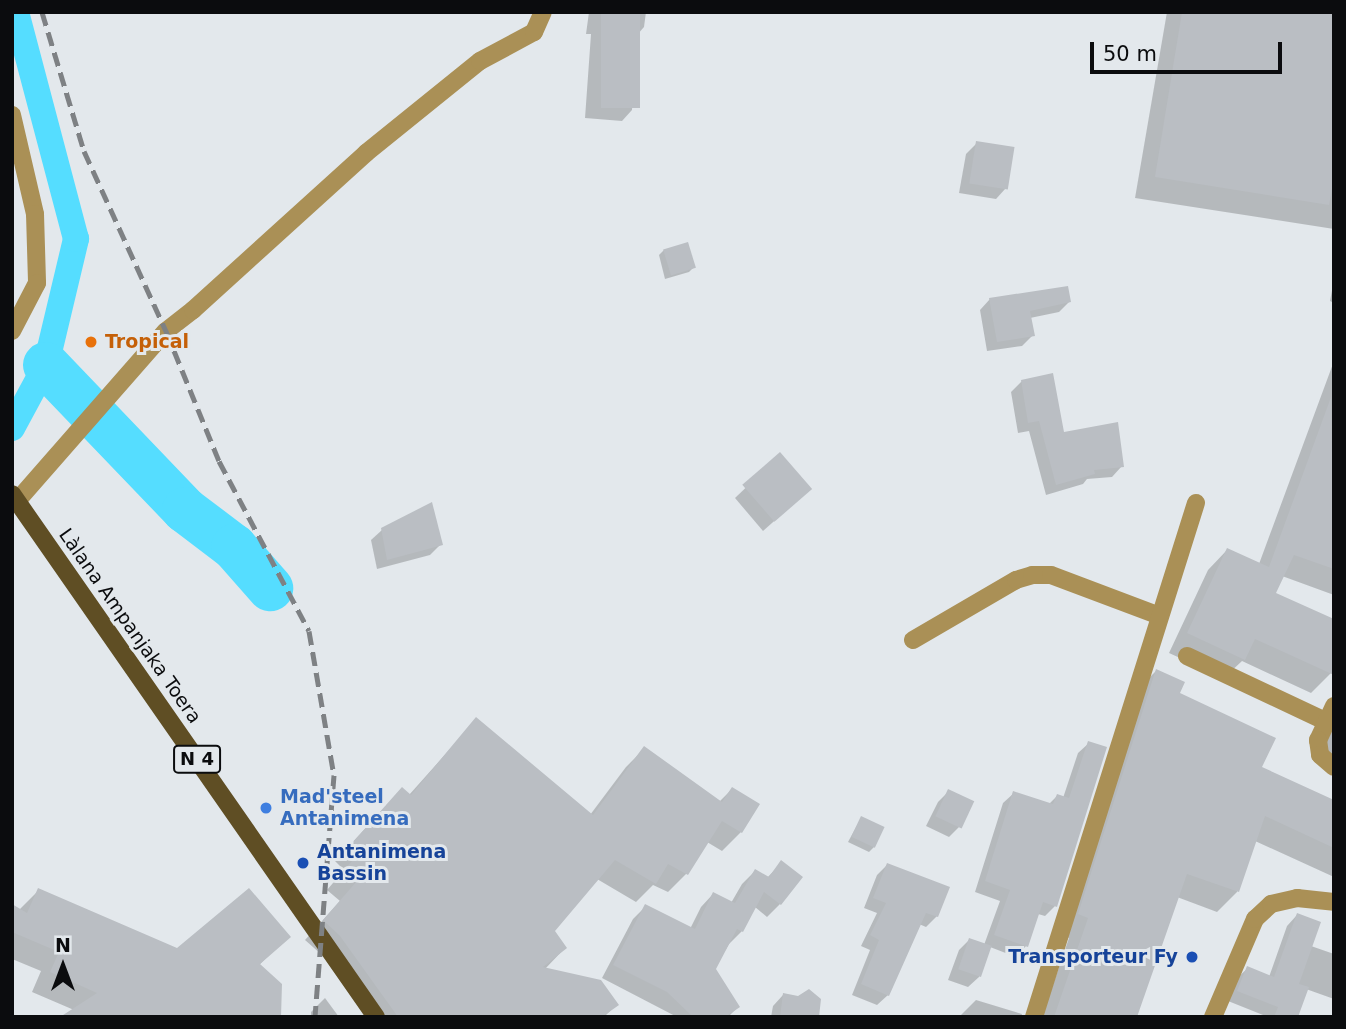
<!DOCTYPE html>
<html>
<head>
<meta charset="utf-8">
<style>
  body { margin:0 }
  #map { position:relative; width:1346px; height:1029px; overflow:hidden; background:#e3e8ec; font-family:"DejaVu Sans",sans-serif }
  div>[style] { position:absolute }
  .shadow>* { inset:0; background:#0003 }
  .canal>* { height:26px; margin:-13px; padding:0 13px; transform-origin:13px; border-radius:13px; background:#5df }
  .river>* { height:46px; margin:-23px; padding:0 23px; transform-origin:23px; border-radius:23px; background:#5df }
  .building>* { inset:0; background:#babec3; transform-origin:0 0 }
  .minor>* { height:18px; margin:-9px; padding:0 9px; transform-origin:9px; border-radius:9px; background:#aa9056 }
  .major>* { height:18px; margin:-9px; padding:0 9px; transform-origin:9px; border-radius:9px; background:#5f4e24 }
  .rail>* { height:5px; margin-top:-2.5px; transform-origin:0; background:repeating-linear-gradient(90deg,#7e8184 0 14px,transparent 0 21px) }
  .dots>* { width:19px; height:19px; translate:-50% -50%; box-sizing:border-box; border:4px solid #e3e8ec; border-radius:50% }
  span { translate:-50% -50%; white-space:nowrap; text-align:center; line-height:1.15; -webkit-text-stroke:6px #e3e8ec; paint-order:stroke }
  .shield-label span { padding:2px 5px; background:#e3e8ec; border:2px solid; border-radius:5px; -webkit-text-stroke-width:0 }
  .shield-label { font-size:18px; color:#0b0c0e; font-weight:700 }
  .food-label { font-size:19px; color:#c56008; font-weight:700 }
  .left { translate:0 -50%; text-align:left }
  .street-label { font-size:19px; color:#0b0c0e }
  .shop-label { font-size:19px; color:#366cbe; font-weight:700 }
  .transit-label { font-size:19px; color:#164399; font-weight:700 }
  .right { translate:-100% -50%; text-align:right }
  .frame { position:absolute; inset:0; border:14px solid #0b0c0e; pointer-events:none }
  .north { position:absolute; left:28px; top:931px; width:70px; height:70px; -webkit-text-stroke:5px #e3e8ec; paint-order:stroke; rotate:0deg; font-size:19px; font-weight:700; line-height:28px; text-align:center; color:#0b0c0e }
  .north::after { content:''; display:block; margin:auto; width:24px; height:32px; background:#0b0c0e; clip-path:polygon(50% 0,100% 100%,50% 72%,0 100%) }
  .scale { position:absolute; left:1090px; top:42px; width:192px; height:32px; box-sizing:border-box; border:4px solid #0b0c0e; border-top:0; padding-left:9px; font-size:21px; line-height:24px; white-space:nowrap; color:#0b0c0e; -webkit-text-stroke:5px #e3e8ec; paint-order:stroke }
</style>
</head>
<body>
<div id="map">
  <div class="shadow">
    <div style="clip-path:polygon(589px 12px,646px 12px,644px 27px,637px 35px,632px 110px,622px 121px,585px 118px,591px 34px,586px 34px)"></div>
    <div style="clip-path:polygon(1167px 12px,1334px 12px,1334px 229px,1135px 198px)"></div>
    <div style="clip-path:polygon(977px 143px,1006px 188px,996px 199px,959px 193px,966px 154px)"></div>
    <div style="clip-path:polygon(664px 250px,694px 267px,689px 272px,665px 279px,659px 255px)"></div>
    <div style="clip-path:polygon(1334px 280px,1334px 303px,1330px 301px)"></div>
    <div style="clip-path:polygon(990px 299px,1069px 302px,1059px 312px,1030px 318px,1033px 335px,1022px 346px,987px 351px,980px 310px)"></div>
    <div style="clip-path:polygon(1334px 361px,1334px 595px,1282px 576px,1274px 594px,1332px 672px,1311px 693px,1242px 661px,1224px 678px,1169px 653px,1208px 570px,1227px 550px,1259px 564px)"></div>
    <div style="clip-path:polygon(1022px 381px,1063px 434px,1122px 466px,1112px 477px,1087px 479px,1083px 484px,1046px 495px,1029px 431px,1018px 433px,1011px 392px)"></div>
    <div style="clip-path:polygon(780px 455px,799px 499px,763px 531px,735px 498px)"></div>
    <div style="clip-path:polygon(382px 530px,441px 544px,430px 555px,377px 569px,371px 540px)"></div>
    <div style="clip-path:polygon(1156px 671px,1177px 694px,1260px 768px,1334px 802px,1334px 877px,1255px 841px,1237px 892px,1217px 912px,1177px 897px,1135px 1017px,1042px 1017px,1069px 938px,1059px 934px,1136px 691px)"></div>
    <div style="clip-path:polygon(476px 720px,590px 815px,626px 767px,645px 748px,719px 802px,732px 789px,741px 832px,722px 851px,707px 842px,687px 873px,668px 892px,653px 885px,636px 902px,597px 879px,553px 931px,565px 948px,545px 969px,616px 1005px,604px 1017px,366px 1017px,322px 955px,305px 940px,340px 901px,327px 890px,344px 870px,335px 861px,402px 789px,409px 795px)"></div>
    <div style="clip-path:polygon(1334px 720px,1334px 767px,1315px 758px)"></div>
    <div style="clip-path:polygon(1089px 743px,1055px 906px,1045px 916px,1038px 914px,1026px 946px,1016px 957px,990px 947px,979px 977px,968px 987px,948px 980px,959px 950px,969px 940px,984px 945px,1000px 901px,975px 892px,1003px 803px,1014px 793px,1048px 805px,1057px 796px,1063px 798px,1078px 753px)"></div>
    <div style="clip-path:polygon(949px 791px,959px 827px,949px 837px,926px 826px,938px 802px)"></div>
    <div style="clip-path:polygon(861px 818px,874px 847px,869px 852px,848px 842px)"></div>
    <div style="clip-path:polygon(781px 863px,780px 904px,767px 917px,755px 907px,742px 931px,729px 944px,714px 969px,738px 1007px,728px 1017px,677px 1017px,602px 978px,633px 919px,646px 906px,690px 929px,701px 907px,713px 894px,731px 903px,742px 884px,755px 871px,767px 878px)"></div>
    <div style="clip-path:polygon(887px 865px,937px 916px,926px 927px,919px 924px,888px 995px,877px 1005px,852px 995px,870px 950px,861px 946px,877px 913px,864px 908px,877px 875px)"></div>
    <div style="clip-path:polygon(39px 890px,177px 950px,288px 937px,259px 965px,74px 1010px,32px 992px,41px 971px,12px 959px,12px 906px,19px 910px)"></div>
    <div style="clip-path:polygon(1297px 915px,1311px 946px,1334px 954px,1334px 999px,1306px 989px,1296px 1017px,1268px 1017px,1228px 1001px,1237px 978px,1248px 968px,1269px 977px,1287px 926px)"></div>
    <div style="clip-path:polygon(783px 995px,817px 1017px,771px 1017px,773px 1006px)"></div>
    <div style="clip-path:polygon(325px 998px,339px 1017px,311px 1017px,311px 1012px)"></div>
    <div style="clip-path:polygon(976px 1000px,1022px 1014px,1021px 1017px,959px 1017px)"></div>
  </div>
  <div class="canal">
    <div style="left:12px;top:428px;width:72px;rotate:-61.6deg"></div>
    <div style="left:46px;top:365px;width:130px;rotate:-76.6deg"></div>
    <div style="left:76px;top:239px;width:235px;rotate:-104.8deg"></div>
  </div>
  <div class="river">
    <div style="left:46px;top:365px;width:201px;rotate:46.2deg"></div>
    <div style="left:185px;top:510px;width:61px;rotate:37.1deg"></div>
    <div style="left:234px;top:547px;width:55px;rotate:48.7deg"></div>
  </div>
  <div class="building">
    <div style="left:601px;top:12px;width:39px;height:96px"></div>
    <div style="clip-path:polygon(1182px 12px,1334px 12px,1334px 178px,1329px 205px,1155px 177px)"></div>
    <div style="left:976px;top:141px;width:39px;height:43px;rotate:9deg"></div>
    <div style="left:688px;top:242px;width:27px;height:26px;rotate:73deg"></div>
    <div style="clip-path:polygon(1068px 286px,1071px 302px,1030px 311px,1035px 336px,997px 342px,989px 298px)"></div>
    <div style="clip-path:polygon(1053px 373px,1064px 432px,1118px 422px,1124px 467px,1094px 470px,1095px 474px,1056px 485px,1039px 421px,1028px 423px,1021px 380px)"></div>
    <div style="clip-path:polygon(1331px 397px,1334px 569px,1294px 555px,1276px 593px,1334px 619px,1334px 675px,1255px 639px,1245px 660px,1187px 633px,1227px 548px,1269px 567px)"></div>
    <div style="left:780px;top:452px;width:49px;height:50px;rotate:49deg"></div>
    <div style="clip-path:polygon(432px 502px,443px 545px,387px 560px,381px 528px)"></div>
    <div style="clip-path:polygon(1156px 669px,1185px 682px,1180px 693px,1276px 738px,1262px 767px,1334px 800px,1334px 848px,1265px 816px,1239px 892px,1187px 874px,1137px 1017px,1054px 1017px,1088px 918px,1078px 914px)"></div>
    <div style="clip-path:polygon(476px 717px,593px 815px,644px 746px,722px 802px,732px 787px,760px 804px,742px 833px,722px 821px,688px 875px,668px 864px,656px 884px,615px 860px,555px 931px,567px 948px,543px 967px,601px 980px,619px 1005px,602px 1017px,398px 1017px,340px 936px,323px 920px,357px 881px,344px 870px,362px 850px,353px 842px,402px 787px,411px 795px)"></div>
    <div style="clip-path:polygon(1088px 741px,1107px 747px,1057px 907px,1043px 902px,1028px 947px,994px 935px,1010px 890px,985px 881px,1013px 791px,1053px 804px,1057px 794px,1069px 798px)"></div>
    <div style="left:948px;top:789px;width:29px;height:30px;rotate:25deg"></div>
    <div style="left:861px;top:816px;width:26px;height:23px;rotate:25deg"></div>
    <div style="clip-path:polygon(781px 860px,803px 877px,781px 905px,764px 892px,743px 932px,737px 929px,716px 969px,740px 1007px,725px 1017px,693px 1017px,667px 992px,613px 965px,645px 904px,695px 929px,713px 892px,735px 903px,755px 869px,769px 877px)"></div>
    <div style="clip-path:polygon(887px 863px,950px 887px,938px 917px,926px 913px,889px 996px,861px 984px,879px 940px,870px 935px,886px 903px,873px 898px)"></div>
    <div style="clip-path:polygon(38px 888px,177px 948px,249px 888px,291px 937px,260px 964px,282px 984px,281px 1017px,60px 1017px,97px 993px,50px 972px,59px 952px,12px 932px,12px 904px,27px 913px)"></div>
    <div style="clip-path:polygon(1297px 913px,1321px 922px,1299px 984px,1309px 987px,1298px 1017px,1274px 1017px,1278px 1007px,1237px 991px,1247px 966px,1274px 977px)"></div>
    <div style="left:969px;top:938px;width:24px;height:33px;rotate:19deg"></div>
    <div style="clip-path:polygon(809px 989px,821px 999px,819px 1017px,780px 1017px,783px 993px,798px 996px)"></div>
  </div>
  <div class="minor">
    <div style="left:12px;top:115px;width:102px;rotate:76.9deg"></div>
    <div style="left:35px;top:214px;width:69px;rotate:88.3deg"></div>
    <div style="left:37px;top:283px;width:54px;rotate:117.5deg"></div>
    <div style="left:17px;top:501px;width:226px;rotate:-48.8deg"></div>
    <div style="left:166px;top:331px;width:34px;rotate:-38deg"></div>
    <div style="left:193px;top:310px;width:234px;rotate:-42.2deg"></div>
    <div style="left:366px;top:153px;width:146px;rotate:-38.9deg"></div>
    <div style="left:480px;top:61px;width:61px;rotate:-28.2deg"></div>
    <div style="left:534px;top:32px;width:22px;rotate:-66deg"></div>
    <div style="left:913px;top:640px;width:119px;rotate:-30.2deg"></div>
    <div style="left:1016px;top:580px;width:17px;rotate:-17deg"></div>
    <div style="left:1032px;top:575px;width:19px"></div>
    <div style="left:1051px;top:575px;width:116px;rotate:20.6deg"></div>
    <div style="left:1187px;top:656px;width:155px;rotate:25.2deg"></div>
    <div style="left:1334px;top:706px;width:38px;rotate:115deg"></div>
    <div style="left:1318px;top:740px;width:15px;rotate:82deg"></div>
    <div style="left:1320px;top:755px;width:18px;rotate:41deg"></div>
    <div style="left:1034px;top:1017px;width:539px;rotate:-72.51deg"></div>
    <div style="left:1213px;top:1017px;width:107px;rotate:-66.8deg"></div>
    <div style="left:1255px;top:919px;width:22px;rotate:-43deg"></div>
    <div style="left:1271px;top:904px;width:27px;rotate:-13deg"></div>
    <div style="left:1297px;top:898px;width:37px;rotate:6deg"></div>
  </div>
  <div class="major">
    <div style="left:12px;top:494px;width:637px;rotate:55.16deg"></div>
  </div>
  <div class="rail">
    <div style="left:42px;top:12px;width:145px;rotate:73.2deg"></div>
    <div style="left:84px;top:151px;width:198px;rotate:65.5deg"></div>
    <div style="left:166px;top:331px;width:140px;rotate:67.8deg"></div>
    <div style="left:219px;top:461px;width:192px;rotate:62.1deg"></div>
    <div style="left:309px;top:631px;width:146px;rotate:80.2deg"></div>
    <div style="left:334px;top:775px;width:243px;rotate:94.5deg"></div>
  </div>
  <div class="dots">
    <div style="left:91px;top:342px;background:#e8710a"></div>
    <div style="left:266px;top:808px;background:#3f7fe0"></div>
    <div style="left:303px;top:863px;background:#1a4fb4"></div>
    <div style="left:1192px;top:957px;background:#1a4fb4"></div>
  </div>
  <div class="shield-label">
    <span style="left:197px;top:759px">N 4</span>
  </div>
  <div class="food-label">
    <span class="left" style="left:105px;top:342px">Tropical</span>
  </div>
  <div class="street-label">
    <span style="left:130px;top:626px;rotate:55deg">Làlana Ampanjaka Toera</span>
  </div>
  <div class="shop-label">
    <span class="left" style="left:280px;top:808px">Mad'steel<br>Antanimena</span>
  </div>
  <div class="transit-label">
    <span class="left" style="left:317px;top:863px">Antanimena<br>Bassin</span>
    <span class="right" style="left:1178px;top:957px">Transporteur Fy</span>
  </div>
  <div class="frame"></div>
  <div class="north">N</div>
  <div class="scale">50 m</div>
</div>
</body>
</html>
